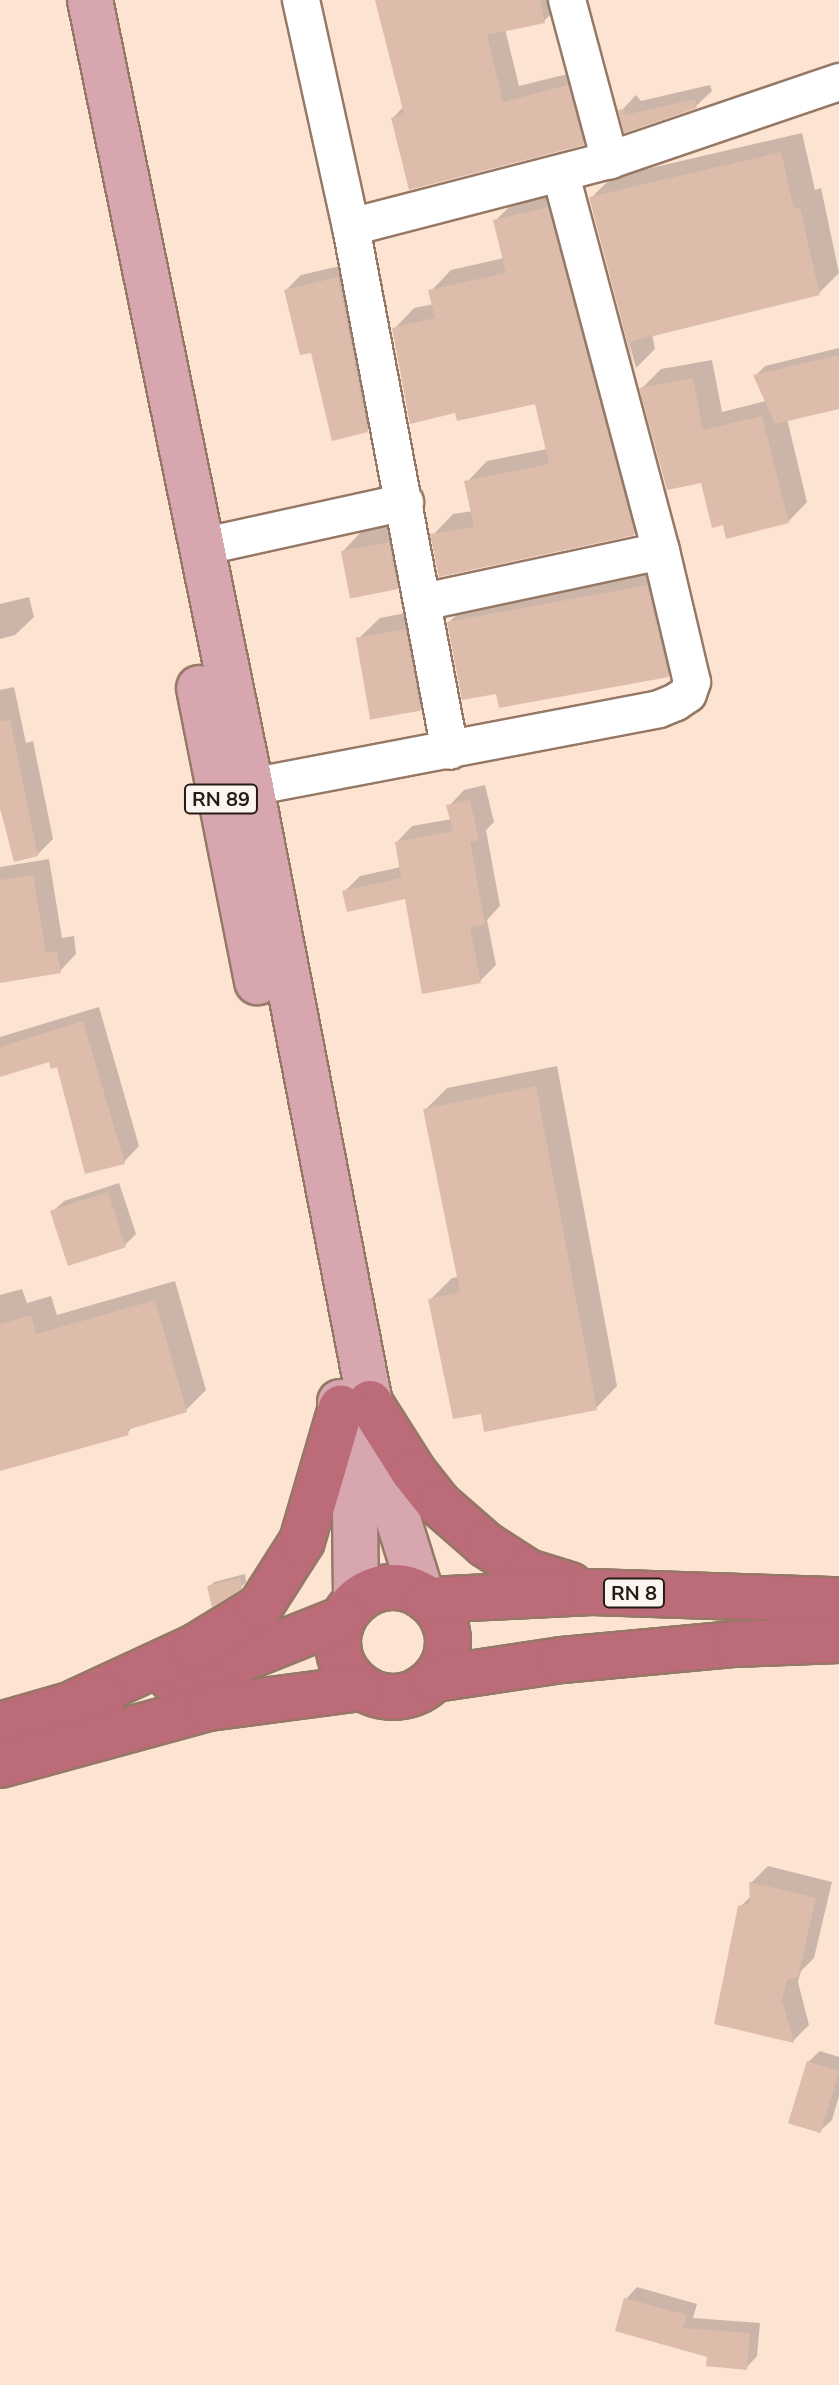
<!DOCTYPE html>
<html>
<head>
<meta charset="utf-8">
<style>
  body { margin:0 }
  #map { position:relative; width:839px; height:2385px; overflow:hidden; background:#fde3d2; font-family:"Nunito Sans",sans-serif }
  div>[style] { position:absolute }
  .shadow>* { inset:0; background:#0003 }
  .building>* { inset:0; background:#debcab; transform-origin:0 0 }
  .roads { filter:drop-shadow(2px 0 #957865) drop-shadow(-2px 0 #957865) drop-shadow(0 2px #957865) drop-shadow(0 -2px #957865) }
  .minor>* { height:36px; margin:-18px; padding:0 18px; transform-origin:18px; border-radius:18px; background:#fff }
  .major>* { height:44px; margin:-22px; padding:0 22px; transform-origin:22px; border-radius:22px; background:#d7a6ae }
  .highway>* { height:44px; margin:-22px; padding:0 22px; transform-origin:22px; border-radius:22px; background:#bc6b78 }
  .highway>.ring { margin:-22px; padding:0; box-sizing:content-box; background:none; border:44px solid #bc6b78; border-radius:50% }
  span { translate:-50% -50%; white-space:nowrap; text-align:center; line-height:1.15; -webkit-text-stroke:6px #fbf4f0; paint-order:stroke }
  .shield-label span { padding:2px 6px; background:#fbf4f0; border:2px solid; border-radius:6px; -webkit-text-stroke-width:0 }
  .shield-label { font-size:20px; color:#261b13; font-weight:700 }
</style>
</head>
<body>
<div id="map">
  <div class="shadow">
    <div style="clip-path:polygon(378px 0,560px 0,561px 4px,544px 21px,505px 29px,519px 86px,584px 70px,600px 127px,583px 143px,393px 118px,404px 106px)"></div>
    <div style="clip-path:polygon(710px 85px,712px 91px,696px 106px,626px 130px,621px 111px,636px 95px,641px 101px)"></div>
    <div style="clip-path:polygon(802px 133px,815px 190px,821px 188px,839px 273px,819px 293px,652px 334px,655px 349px,636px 368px,591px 198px,612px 177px)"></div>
    <div style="clip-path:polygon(568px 188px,655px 513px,634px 533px,433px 535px,453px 514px,473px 511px,467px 482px,487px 461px,547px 449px,537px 402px,457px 411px,394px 329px,414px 308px,434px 304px,431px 291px,451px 270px,504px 258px,495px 221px,516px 200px)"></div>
    <div style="clip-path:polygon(353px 263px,383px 415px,367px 430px,312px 350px,286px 290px,301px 275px)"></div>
    <div style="clip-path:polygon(839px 348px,839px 407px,787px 419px,807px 502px,788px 522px,725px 523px,702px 481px,642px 388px,661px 369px,712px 360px,722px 412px,766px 401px,755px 376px,765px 366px)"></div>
    <div style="clip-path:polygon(410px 521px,419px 566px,397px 587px,343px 551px,364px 529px)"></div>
    <div style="clip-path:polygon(669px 564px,690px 653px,668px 675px,498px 692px,449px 622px,471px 601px)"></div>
    <div style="clip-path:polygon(29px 597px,34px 617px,15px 635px,0 639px,0 604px)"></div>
    <div style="clip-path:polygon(427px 609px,442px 687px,420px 709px,358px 639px,380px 618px)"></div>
    <div style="clip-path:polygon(14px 687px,26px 743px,33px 741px,53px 839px,37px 855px,0 809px,0 690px)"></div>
    <div style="clip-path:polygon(485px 785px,494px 822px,486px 830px,500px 906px,487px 920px,496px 965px,480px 981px,407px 897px,344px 892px,360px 876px,401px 867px,397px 842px,412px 826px,452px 819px,449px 806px,464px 790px)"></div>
    <div style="clip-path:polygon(49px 859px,62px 938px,74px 936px,76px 954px,60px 971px,0 981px,0 867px)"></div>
    <div style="clip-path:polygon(99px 1007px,139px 1146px,124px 1162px,59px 1064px,51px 1060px,0 1075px,0 1037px)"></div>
    <div style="clip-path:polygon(557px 1066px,617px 1386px,596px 1408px,482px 1411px,431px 1299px,452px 1278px,459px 1277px,425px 1110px,447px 1088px)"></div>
    <div style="clip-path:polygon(119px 1183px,136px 1234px,125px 1245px,52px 1212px,64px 1201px)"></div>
    <div style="clip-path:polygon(175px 1281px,206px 1390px,186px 1410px,135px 1425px,127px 1433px,0 1463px,0 1295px,22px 1289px,27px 1303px,51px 1296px,57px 1315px)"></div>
    <div style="clip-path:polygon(245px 1574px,246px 1582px,241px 1587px,209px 1587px,214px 1582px)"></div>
    <div style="clip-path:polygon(768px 1866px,832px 1882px,814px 1958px,801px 1971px,798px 1982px,809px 2025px,793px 2041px,740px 1907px,752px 1895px,751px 1883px)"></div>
    <div style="clip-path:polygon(820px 2051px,839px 2057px,839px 2096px,832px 2120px,820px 2131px,808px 2062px)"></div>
    <div style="clip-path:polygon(637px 2287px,697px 2304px,693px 2318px,760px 2323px,757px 2356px,746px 2368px,709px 2355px,626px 2299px)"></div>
  </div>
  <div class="building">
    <div style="clip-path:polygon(375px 0,540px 0,545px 23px,487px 35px,503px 102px,568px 85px,584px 145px,409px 190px,391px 118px,404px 114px)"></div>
    <div style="clip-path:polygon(695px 99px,697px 108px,624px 133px,618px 110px,624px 109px,625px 115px)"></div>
    <div style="clip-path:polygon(781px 152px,794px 209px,800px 208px,820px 295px,629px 342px,635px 372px,589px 197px)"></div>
    <div style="clip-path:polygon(548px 207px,635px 535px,439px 577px,430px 534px,474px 527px,464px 481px,549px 464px,535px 404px,457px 421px,455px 413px,410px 424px,392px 328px,435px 318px,428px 290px,506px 273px,493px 220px)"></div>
    <div style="clip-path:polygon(338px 277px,368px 432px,332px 441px,311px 353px,300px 355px,284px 290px)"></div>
    <div style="clip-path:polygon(839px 355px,839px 409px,775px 424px,753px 375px)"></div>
    <div style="clip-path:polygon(693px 378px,703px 430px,762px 416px,789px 523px,726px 539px,723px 525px,712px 528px,701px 483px,667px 490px,639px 388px)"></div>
    <div style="left:389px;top:542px;width:48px;height:49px;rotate:79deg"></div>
    <div style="clip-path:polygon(647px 585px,669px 677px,499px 708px,496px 694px,462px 700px,447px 622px)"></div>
    <div style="left:406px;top:629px;width:83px;height:51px;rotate:80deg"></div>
    <div style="clip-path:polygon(10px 720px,38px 856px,14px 862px,0 808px,0 721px)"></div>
    <div style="clip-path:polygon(470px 800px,479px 840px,470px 842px,485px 924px,470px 927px,481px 983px,422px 994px,405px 899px,347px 912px,342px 891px,401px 878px,395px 842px,453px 831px,446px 805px)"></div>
    <div style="clip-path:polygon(33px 875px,46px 953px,57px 951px,61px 973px,0 983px,0 880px)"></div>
    <div style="clip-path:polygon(83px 1021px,125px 1164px,85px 1174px,57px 1067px,51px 1069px,49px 1062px,0 1077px,0 1047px)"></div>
    <div style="clip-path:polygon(536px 1086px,597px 1410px,484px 1432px,481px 1414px,453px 1419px,428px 1299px,460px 1292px,423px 1109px)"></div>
    <div style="left:108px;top:1192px;width:58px;height:61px;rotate:72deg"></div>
    <div style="clip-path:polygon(155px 1300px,187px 1412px,127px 1430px,129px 1435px,0 1471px,0 1324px,31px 1315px,36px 1334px)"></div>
    <div style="clip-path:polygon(240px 1578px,242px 1589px,212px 1607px,207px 1586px)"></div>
    <div style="clip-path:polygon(749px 1882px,816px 1898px,798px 1977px,787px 1980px,782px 2000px,794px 2043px,714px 2024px,738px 1906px,750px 1903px)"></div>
    <div style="left:807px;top:2061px;width:34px;height:65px;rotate:17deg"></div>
    <div style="clip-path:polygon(624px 2298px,687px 2315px,683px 2328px,750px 2333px,747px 2370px,706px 2366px,707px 2357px,615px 2331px)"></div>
  </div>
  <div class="roads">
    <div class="minor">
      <div style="left:301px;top:0;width:232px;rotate:77.6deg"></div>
      <div style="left:351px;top:227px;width:533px;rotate:79.3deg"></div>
      <div style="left:567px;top:0;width:166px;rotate:75deg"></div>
      <div style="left:351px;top:227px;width:268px;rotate:-14.5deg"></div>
      <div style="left:610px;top:160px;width:242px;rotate:-18.8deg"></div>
      <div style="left:201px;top:547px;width:209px;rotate:-12.4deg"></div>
      <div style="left:423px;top:602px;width:243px;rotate:-12.1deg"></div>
      <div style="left:661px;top:551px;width:390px;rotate:-104.9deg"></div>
      <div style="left:251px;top:787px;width:415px;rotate:-10.8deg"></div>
      <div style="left:659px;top:709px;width:18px;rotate:-22deg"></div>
      <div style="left:676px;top:702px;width:14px;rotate:-34deg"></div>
      <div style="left:688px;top:694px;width:13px;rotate:-72deg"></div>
      <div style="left:692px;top:682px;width:135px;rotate:-103.3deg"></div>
    </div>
    <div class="major">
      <div style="left:90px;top:0;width:803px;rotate:78.44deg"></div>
      <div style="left:251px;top:787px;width:627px;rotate:79.07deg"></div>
      <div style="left:370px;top:1403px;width:122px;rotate:76.3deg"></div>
      <div style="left:399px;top:1522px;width:77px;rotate:72.7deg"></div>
      <div style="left:199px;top:688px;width:300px;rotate:78.8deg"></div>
      <div style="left:340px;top:1402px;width:114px;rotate:82.4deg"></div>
      <div style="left:355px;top:1515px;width:86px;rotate:89.3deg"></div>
    </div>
    <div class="highway">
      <div style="left:370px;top:1403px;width:80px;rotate:57.7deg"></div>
      <div style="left:413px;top:1471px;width:42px;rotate:51.8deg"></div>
      <div style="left:439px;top:1504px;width:62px;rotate:41.1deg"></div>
      <div style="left:486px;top:1545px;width:50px;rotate:32.7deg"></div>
      <div style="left:528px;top:1572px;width:44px;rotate:17.2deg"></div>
      <div class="ring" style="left:338px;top:1587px;width:66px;height:66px"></div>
      <div style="left:428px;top:1600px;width:164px;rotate:-2.8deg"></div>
      <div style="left:592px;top:1592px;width:247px;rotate:1.9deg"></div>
      <div style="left:171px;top:1678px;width:73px;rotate:-15deg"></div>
      <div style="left:242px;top:1659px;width:108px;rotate:-21.8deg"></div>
      <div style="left:435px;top:1679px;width:128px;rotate:-8.5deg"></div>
      <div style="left:562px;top:1660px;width:174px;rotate:-5.3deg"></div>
      <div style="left:735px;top:1644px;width:104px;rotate:-2.2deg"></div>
      <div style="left:76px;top:1702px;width:131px;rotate:-24.8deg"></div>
      <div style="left:195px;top:1647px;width:76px;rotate:-31.6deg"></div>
      <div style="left:260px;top:1607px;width:78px;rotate:-57.5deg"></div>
      <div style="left:302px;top:1541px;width:139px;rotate:-73.7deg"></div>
      <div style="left:0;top:1725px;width:108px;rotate:-16.1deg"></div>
      <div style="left:0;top:1765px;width:217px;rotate:-15.3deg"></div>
      <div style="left:209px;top:1708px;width:153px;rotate:-7.5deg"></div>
    </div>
  </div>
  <div class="shield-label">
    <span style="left:221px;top:799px">RN 89</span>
    <span style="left:634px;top:1593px">RN 8</span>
  </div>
</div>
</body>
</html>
